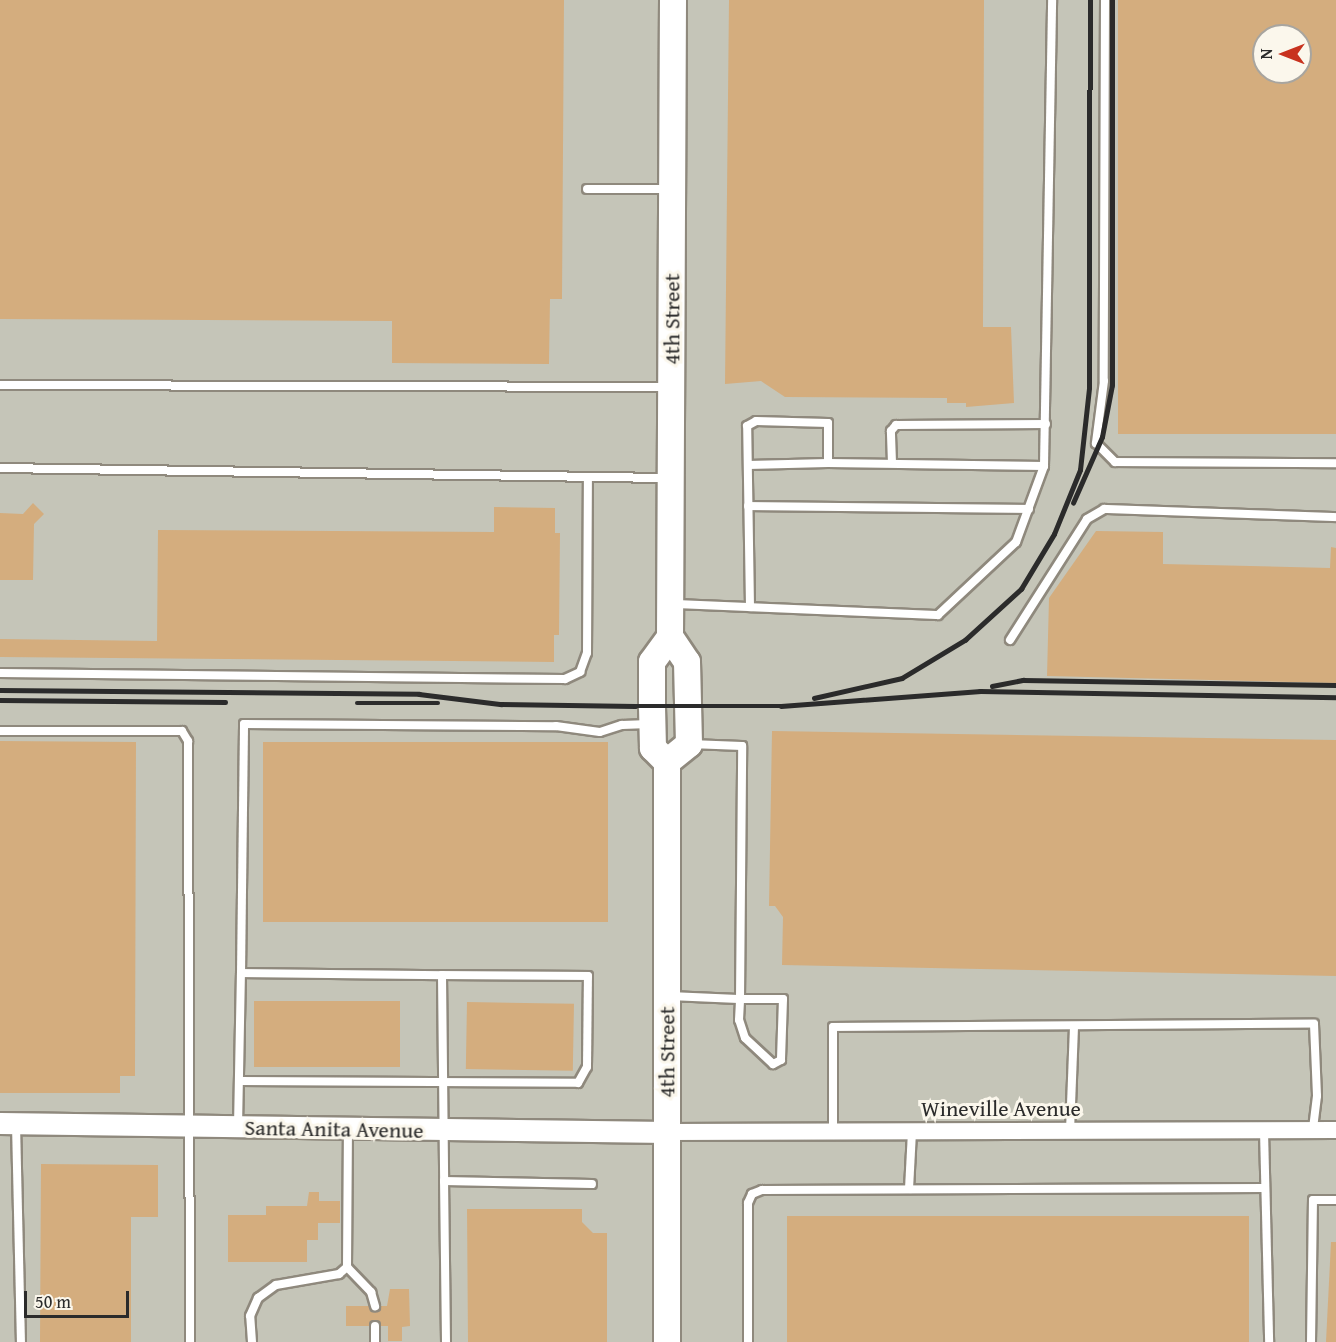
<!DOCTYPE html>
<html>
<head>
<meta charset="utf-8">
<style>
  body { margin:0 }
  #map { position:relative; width:1336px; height:1342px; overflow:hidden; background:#f3e7cf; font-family:"Gentium Book Plus",serif }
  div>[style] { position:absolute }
  .industrial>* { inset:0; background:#c5c5b8 }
  .building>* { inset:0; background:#d4ad7e; transform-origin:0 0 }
  .roads { filter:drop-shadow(2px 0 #8f897d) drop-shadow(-2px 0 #8f897d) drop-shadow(0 2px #8f897d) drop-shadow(0 -2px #8f897d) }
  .service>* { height:8px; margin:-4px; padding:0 4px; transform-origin:4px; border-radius:4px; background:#fff }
  .minor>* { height:16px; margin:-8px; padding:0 8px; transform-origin:8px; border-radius:8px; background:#fff }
  .tertiary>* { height:21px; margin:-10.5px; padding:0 10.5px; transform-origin:10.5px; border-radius:10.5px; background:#fff }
  .primary>* { height:26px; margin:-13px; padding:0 13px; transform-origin:13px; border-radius:13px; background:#fff }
  .rail>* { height:4.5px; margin:-2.25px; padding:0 2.25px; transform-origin:2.25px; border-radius:2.25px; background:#2b2b2b }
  span { translate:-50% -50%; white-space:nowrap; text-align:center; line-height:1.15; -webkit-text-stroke:6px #fbf7ec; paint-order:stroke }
  .street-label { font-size:22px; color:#2b2b2b }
  .north { position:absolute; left:1252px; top:24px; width:60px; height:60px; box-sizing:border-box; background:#fbf7ec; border:2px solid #a8a59f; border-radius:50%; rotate:270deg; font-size:16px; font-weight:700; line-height:24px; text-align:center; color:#2b2b2b }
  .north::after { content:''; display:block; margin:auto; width:21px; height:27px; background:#c8321e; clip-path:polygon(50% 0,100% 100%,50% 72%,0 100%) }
  .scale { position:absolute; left:24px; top:1291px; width:105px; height:27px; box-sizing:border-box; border:3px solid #2b2b2b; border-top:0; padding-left:8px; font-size:18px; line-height:21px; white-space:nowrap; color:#2b2b2b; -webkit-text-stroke:4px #fbf7ec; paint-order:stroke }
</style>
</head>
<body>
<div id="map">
  <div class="industrial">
    <div style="clip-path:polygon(evenodd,0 0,1336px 0,1336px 1342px,0 1342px,0 0,1264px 36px,1300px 36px,1300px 72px,1264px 72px,1264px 36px)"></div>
  </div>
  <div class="building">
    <div style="clip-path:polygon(0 0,564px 0,562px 299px,550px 299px,549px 364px,392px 363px,392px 321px,0 319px)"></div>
    <div style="clip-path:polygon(729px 0,984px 0,983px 327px,1011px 327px,1014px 403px,966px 407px,966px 403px,947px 403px,947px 398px,785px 397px,761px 381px,725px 384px)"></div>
    <div style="clip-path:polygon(evenodd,1118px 0,1336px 0,1336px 434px,1118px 434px,1118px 0,1264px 36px,1300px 36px,1300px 72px,1264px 72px,1264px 36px)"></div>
    <div style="clip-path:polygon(33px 503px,44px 514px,34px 524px,33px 580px,0 580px,0 513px,23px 514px)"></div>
    <div style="clip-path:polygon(494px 507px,555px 508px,555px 533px,560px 533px,559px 635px,554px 635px,554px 662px,0 657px,0 639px,157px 641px,158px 530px,494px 532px)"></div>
    <div style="clip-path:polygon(1096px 531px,1163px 532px,1163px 564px,1330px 568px,1331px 547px,1336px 548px,1336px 683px,1047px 676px,1049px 598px)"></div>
    <div style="clip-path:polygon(772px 731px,1336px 740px,1336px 976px,782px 965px,783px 917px,775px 906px,769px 906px)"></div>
    <div style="clip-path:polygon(0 741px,136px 742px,135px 1076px,120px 1076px,120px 1093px,0 1093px)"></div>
    <div style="left:263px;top:742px;width:345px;height:180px"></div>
    <div style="left:254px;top:1001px;width:146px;height:66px"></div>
    <div style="left:467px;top:1002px;width:107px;height:67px;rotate:1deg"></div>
    <div style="clip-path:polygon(41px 1164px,158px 1165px,158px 1217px,131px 1217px,131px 1342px,40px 1342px)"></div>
    <div style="clip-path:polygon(309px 1192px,319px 1192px,319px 1201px,340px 1201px,340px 1223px,318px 1223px,318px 1240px,307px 1240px,307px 1262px,228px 1262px,228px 1215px,266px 1215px,266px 1206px,307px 1206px)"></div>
    <div style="clip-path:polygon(467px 1209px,582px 1209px,582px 1222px,593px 1233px,607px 1233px,607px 1342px,468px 1342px)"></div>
    <div style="left:787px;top:1216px;width:462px;height:126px"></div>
    <div style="clip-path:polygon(1331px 1242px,1336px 1242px,1336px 1342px,1326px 1342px)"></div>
    <div style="clip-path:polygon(390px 1289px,409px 1289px,410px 1326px,402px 1327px,402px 1341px,388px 1341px,388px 1326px,346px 1326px,346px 1306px,387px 1306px)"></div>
  </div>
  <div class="roads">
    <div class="service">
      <div style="left:1105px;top:0;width:381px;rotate:90.2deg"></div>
      <div style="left:1104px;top:381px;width:63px;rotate:97.4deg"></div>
      <div style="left:1096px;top:443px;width:27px;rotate:45deg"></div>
      <div style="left:1115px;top:462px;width:221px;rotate:0.3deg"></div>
      <div style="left:587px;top:189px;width:83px"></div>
      <div style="left:0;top:385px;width:669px;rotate:0.17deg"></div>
      <div style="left:892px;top:463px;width:32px;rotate:-92deg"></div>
      <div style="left:891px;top:431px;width:8px;rotate:-50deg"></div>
      <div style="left:896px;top:425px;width:150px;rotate:-0.4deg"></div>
      <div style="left:748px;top:465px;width:80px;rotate:-1.4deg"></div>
      <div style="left:1044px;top:466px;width:466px;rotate:-89deg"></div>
      <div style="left:0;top:468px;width:667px;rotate:0.86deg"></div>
      <div style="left:748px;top:506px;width:281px;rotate:0.6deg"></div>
      <div style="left:674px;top:604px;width:76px;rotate:2.3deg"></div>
      <div style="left:750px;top:607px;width:181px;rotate:-90.9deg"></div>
      <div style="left:747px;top:426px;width:10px;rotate:-29deg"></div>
      <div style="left:756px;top:421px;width:72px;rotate:1.6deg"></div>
      <div style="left:828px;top:423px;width:40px;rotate:90deg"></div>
      <div style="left:828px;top:463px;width:216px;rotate:0.8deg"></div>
      <div style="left:1044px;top:466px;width:81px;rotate:110.2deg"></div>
      <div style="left:1016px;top:542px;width:107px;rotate:136.9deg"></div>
      <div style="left:938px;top:615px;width:188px;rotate:-177.6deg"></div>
      <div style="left:1010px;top:640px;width:143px;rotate:-57.5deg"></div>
      <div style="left:1087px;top:519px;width:20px;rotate:-30deg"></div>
      <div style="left:1104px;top:509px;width:232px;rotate:2deg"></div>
      <div style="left:0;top:673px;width:565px;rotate:0.61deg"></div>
      <div style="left:565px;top:679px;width:17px;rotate:-25deg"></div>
      <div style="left:580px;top:672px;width:20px;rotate:-70deg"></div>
      <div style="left:587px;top:653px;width:176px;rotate:-89.7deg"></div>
      <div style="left:0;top:731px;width:182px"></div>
      <div style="left:182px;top:731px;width:12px;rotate:59deg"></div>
      <div style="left:188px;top:741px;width:601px;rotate:89.81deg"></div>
      <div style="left:241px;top:973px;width:249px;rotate:-89.3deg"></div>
      <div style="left:244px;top:724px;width:312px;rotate:0.4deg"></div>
      <div style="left:556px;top:726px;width:44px;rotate:7.8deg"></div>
      <div style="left:600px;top:732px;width:23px;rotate:-18deg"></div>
      <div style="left:622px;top:725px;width:27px;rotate:-2deg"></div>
      <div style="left:668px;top:996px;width:72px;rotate:2.4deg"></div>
      <div style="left:740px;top:999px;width:253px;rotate:-89.5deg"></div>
      <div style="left:742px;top:746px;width:52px;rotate:-177.8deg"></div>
      <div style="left:740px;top:999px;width:43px"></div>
      <div style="left:783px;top:999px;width:61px;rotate:91.9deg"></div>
      <div style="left:781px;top:1060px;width:9px;rotate:153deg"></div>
      <div style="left:773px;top:1064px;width:38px;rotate:-137deg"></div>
      <div style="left:745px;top:1038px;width:19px;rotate:-108deg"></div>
      <div style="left:739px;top:1020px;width:21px;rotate:-87deg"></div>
      <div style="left:239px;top:1081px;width:339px;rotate:0.3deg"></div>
      <div style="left:578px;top:1083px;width:18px;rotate:-61deg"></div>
      <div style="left:587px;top:1067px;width:91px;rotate:-89.4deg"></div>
      <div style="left:588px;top:976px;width:146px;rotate:-179.6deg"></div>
      <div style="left:16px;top:1124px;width:218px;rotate:88.7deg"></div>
      <div style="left:238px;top:1127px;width:154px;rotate:-88.9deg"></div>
      <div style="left:241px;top:973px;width:201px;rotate:0.6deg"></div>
      <div style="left:442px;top:975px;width:206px;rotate:89.4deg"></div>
      <div style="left:1070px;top:1131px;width:105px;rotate:-87.8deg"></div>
      <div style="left:1264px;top:1131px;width:211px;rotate:88.6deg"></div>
      <div style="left:833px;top:1132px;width:105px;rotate:-90deg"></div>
      <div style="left:833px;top:1027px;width:481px;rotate:-0.4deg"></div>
      <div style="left:1314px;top:1024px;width:72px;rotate:87.6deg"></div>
      <div style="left:1317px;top:1096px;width:34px;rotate:97deg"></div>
      <div style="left:909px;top:1189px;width:57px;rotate:-87deg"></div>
      <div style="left:347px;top:1267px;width:138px;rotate:-89.6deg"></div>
      <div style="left:375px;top:1326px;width:16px;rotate:90deg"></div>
      <div style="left:252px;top:1342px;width:26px;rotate:-94deg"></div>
      <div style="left:250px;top:1316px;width:20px;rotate:-66deg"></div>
      <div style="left:258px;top:1298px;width:22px;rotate:-36deg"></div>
      <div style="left:276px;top:1285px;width:64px;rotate:-9.9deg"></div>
      <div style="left:339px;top:1274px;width:11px;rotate:-41deg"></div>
      <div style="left:347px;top:1267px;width:35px;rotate:46deg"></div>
      <div style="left:371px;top:1292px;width:15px;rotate:74deg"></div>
      <div style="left:446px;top:1342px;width:161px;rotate:-90.7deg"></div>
      <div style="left:444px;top:1181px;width:148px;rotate:1.2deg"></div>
      <div style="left:748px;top:1342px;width:139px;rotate:-90deg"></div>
      <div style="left:748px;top:1203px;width:10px;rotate:-66deg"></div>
      <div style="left:752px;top:1194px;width:11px;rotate:-22deg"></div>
      <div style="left:762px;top:1190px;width:503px;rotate:-0.23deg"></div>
      <div style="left:1311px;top:1342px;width:142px;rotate:-89.2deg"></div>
      <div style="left:1313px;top:1200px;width:23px"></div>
    </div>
    <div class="minor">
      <div style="left:667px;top:1132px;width:669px;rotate:-0.17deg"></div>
    </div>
    <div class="tertiary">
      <div style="left:0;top:1123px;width:667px;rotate:0.77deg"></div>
    </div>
    <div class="primary">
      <div style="left:667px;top:762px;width:28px;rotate:-39deg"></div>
      <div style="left:689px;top:744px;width:82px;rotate:-91.4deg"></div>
      <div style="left:687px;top:662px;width:30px;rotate:-124deg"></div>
      <div style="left:670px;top:637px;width:637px;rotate:-89.73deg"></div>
      <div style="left:667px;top:1342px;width:580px;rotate:-90deg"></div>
      <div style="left:667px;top:762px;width:20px;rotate:-135deg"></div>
      <div style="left:653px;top:748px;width:42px;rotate:-91.4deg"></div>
      <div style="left:652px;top:706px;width:44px;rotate:-90deg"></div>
      <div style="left:652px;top:662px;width:31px;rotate:-54deg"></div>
    </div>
  </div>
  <div class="rail">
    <div style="left:1073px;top:503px;width:72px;rotate:-66.3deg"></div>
    <div style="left:1102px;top:437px;width:53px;rotate:-79.1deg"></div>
    <div style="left:1112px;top:385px;width:385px;rotate:-90deg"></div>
    <div style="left:992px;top:686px;width:32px;rotate:-11deg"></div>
    <div style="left:1023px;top:680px;width:313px;rotate:0.9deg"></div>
    <div style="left:0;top:690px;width:419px;rotate:0.5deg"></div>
    <div style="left:419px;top:694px;width:83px;rotate:7deg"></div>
    <div style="left:501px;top:704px;width:134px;rotate:0.9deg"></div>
    <div style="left:635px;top:706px;width:146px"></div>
    <div style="left:781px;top:706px;width:200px;rotate:-4.3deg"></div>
    <div style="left:980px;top:691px;width:356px;rotate:1deg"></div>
    <div style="left:814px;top:698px;width:90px;rotate:-12.8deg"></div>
    <div style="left:902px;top:678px;width:74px;rotate:-31.1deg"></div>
    <div style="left:965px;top:640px;width:76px;rotate:-42.3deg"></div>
    <div style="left:1021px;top:589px;width:64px;rotate:-59deg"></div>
    <div style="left:1054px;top:534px;width:69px;rotate:-67.9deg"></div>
    <div style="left:1080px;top:470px;width:82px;rotate:-83.7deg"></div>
    <div style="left:1089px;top:388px;width:388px;rotate:-89.9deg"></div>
    <div style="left:0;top:700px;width:225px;rotate:0.5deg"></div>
    <div style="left:357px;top:703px;width:81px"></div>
  </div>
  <div class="street-label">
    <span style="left:672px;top:319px;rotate:-90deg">4th Street</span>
    <span style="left:667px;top:1052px;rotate:-90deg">4th Street</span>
    <span style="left:1001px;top:1109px">Wineville Avenue</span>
    <span style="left:334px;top:1129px;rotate:1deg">Santa Anita Avenue</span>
  </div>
  <div class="north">N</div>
  <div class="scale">50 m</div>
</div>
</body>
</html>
